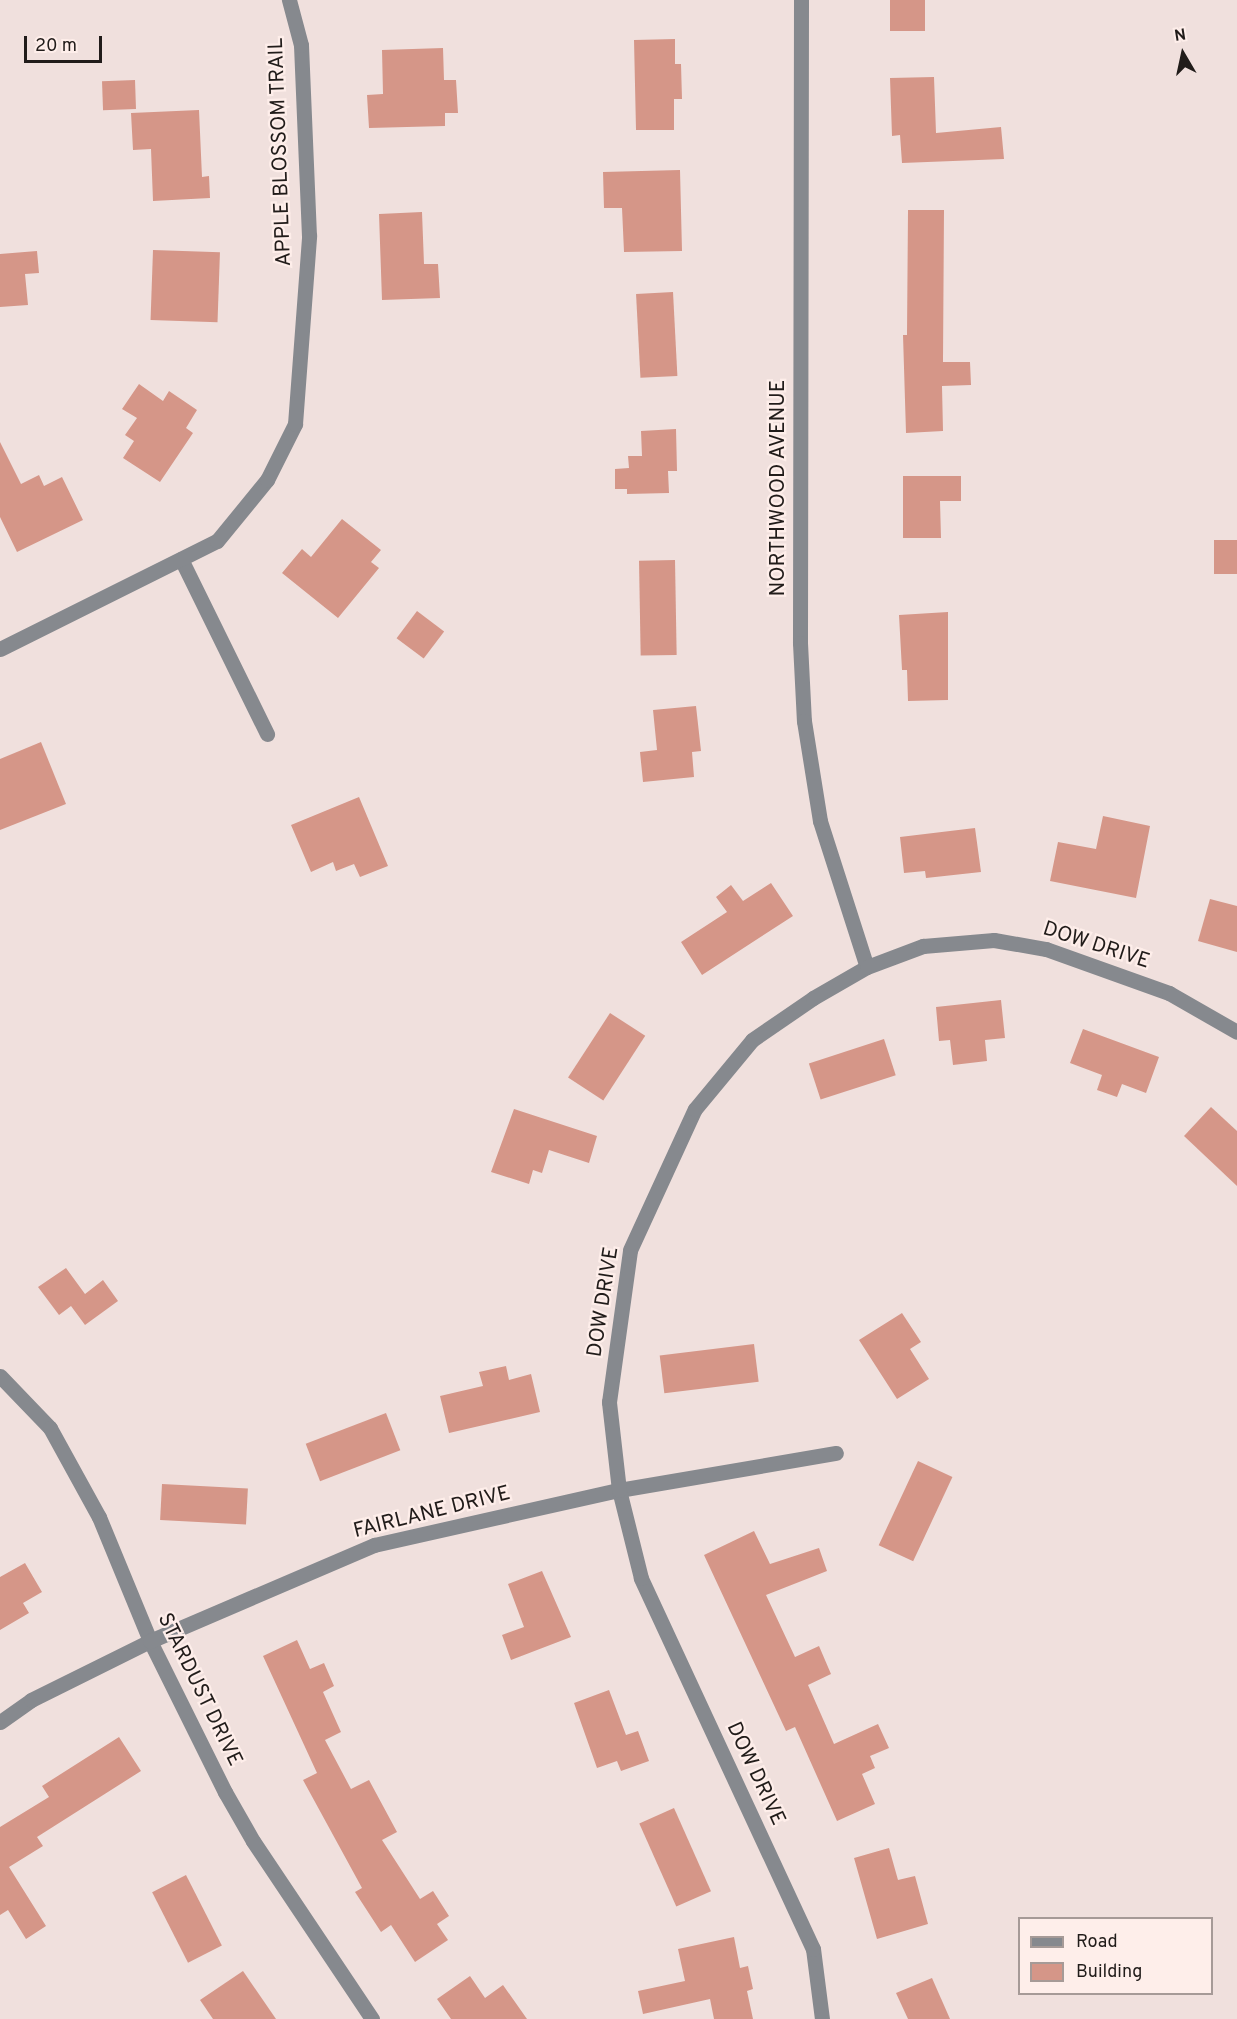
<!DOCTYPE html>
<html>
<head>
<meta charset="utf-8">
<style>
  body { margin:0 }
  #map { position:relative; width:1237px; height:2019px; overflow:hidden; background:#f0e0dd; font-family:Overpass,sans-serif }
  div>[style] { position:absolute }
  .building>* { inset:0; background:#d59688; transform-origin:0 0 }
  .minor>* { height:15px; margin:-7.5px; padding:0 7.5px; transform-origin:7.5px; border-radius:7.5px; background:#86898e }
  span { translate:-50% -50%; white-space:nowrap; text-align:center; line-height:1.15; -webkit-text-stroke:4.5px #feeeea; paint-order:stroke }
  .street-label { font-size:21px; color:#211c1a }
  .legend { position:absolute; left:1018px; top:1917px; width:195px; height:78px; box-sizing:border-box; background:#feeeea; border:2px solid #a69a97; margin:0; padding:8px 10px; list-style:none; font-size:18px; color:#211c1a }
  .legend li { display:flex; align-items:center; gap:12px; height:30px }
  .legend b { width:30px; border:2px solid #a69a97 }
  .north { position:absolute; left:1153px; top:24px; width:60px; height:60px; -webkit-text-stroke:4px #feeeea; paint-order:stroke; rotate:351deg; font-size:16px; font-weight:700; line-height:24px; text-align:center; color:#211c1a }
  .north::after { content:''; display:block; margin:auto; width:21px; height:27px; background:#211c1a; clip-path:polygon(50% 0,100% 100%,50% 72%,0 100%) }
  .scale { position:absolute; left:24px; top:36px; width:78px; height:27px; box-sizing:border-box; border:3px solid #211c1a; border-top:0; padding-left:8px; font-size:18px; line-height:21px; white-space:nowrap; color:#211c1a; -webkit-text-stroke:4px #feeeea; paint-order:stroke }
</style>
</head>
<body>
<div id="map">
  <div class="building">
    <div style="left:890px;top:0;width:35px;height:31px"></div>
    <div style="clip-path:polygon(675px 39px,675px 64px,681px 64px,682px 99px,674px 99px,674px 130px,636px 130px,634px 40px)"></div>
    <div style="clip-path:polygon(443px 48px,444px 80px,456px 80px,458px 113px,445px 113px,445px 126px,369px 128px,367px 95px,383px 94px,382px 50px)"></div>
    <div style="clip-path:polygon(934px 77px,936px 133px,1001px 127px,1004px 159px,902px 163px,900px 135px,892px 136px,890px 78px)"></div>
    <div style="left:135px;top:80px;width:29px;height:33px;rotate:88deg"></div>
    <div style="clip-path:polygon(199px 110px,202px 177px,209px 176px,210px 198px,153px 201px,151px 149px,133px 150px,131px 113px)"></div>
    <div style="clip-path:polygon(680px 170px,682px 251px,624px 252px,622px 208px,604px 208px,603px 172px)"></div>
    <div style="clip-path:polygon(908px 210px,944px 210px,943px 362px,970px 362px,971px 385px,942px 386px,943px 431px,906px 433px,903px 335px,907px 335px)"></div>
    <div style="clip-path:polygon(422px 212px,424px 264px,438px 264px,440px 298px,382px 300px,379px 214px)"></div>
    <div style="left:153px;top:250px;width:67px;height:70px;rotate:2deg"></div>
    <div style="clip-path:polygon(37px 251px,39px 273px,25px 274px,28px 305px,0 307px,0 254px)"></div>
    <div style="left:673px;top:292px;width:84px;height:37px;rotate:87deg"></div>
    <div style="clip-path:polygon(139px 384px,163px 401px,169px 391px,197px 410px,186px 428px,193px 433px,160px 482px,123px 458px,134px 441px,125px 435px,137px 418px,122px 409px)"></div>
    <div style="clip-path:polygon(676px 429px,677px 471px,668px 471px,669px 493px,627px 494px,627px 489px,615px 489px,615px 469px,629px 468px,628px 456px,642px 456px,641px 431px)"></div>
    <div style="clip-path:polygon(0 442px,21px 484px,39px 475px,44px 486px,62px 477px,83px 520px,17px 552px,0 517px)"></div>
    <div style="clip-path:polygon(903px 476px,961px 476px,961px 501px,940px 501px,941px 538px,903px 538px)"></div>
    <div style="clip-path:polygon(342px 519px,381px 550px,371px 562px,379px 568px,338px 618px,282px 573px,302px 549px,311px 557px)"></div>
    <div style="left:1237px;top:540px;width:34px;height:23px;rotate:90deg"></div>
    <div style="left:675px;top:560px;width:95px;height:36px;rotate:89deg"></div>
    <div style="left:417px;top:611px;width:34px;height:34px;rotate:37deg"></div>
    <div style="clip-path:polygon(948px 612px,948px 700px,908px 701px,907px 670px,902px 670px,899px 615px)"></div>
    <div style="clip-path:polygon(696px 706px,701px 751px,692px 752px,694px 777px,643px 782px,640px 752px,657px 750px,653px 710px)"></div>
    <div style="clip-path:polygon(41px 742px,66px 804px,0 830px,0 759px)"></div>
    <div style="clip-path:polygon(359px 797px,388px 866px,360px 877px,354px 864px,336px 871px,333px 862px,311px 872px,291px 825px)"></div>
    <div style="clip-path:polygon(1103px 816px,1150px 826px,1136px 898px,1050px 881px,1058px 842px,1096px 849px)"></div>
    <div style="clip-path:polygon(975px 828px,981px 872px,926px 878px,925px 871px,904px 873px,900px 837px)"></div>
    <div style="clip-path:polygon(771px 883px,793px 916px,702px 975px,681px 942px,727px 912px,716px 897px,731px 885px,743px 901px)"></div>
    <div style="clip-path:polygon(1210px 899px,1237px 906px,1237px 952px,1198px 941px)"></div>
    <div style="clip-path:polygon(1001px 1000px,1005px 1038px,985px 1040px,987px 1061px,953px 1065px,950px 1040px,939px 1041px,936px 1007px)"></div>
    <div style="left:610px;top:1013px;width:42px;height:77px;rotate:33deg"></div>
    <div style="clip-path:polygon(1083px 1029px,1159px 1057px,1146px 1093px,1122px 1084px,1117px 1097px,1097px 1090px,1102px 1075px,1070px 1063px)"></div>
    <div style="left:884px;top:1039px;width:38px;height:79px;rotate:72deg"></div>
    <div style="clip-path:polygon(1211px 1107px,1237px 1131px,1237px 1186px,1184px 1136px)"></div>
    <div style="clip-path:polygon(514px 1109px,597px 1136px,589px 1163px,549px 1150px,542px 1173px,533px 1170px,529px 1184px,491px 1172px)"></div>
    <div style="clip-path:polygon(66px 1268px,85px 1294px,103px 1280px,118px 1301px,85px 1325px,71px 1306px,59px 1315px,38px 1287px)"></div>
    <div style="clip-path:polygon(902px 1313px,921px 1342px,910px 1349px,929px 1379px,897px 1399px,859px 1340px)"></div>
    <div style="left:754px;top:1344px;width:38px;height:95px;rotate:83deg"></div>
    <div style="clip-path:polygon(506px 1366px,509px 1380px,531px 1374px,540px 1412px,449px 1433px,440px 1396px,483px 1386px,479px 1372px)"></div>
    <div style="left:386px;top:1413px;width:40px;height:86px;rotate:69deg"></div>
    <div style="left:918px;top:1461px;width:38px;height:93px;rotate:25deg"></div>
    <div style="left:162px;top:1484px;width:86px;height:36px;rotate:3deg"></div>
    <div style="clip-path:polygon(754px 1531px,770px 1564px,819px 1548px,827px 1571px,766px 1595px,795px 1657px,819px 1646px,831px 1674px,808px 1685px,834px 1744px,878px 1724px,889px 1748px,870px 1756px,875px 1768px,862px 1774px,875px 1804px,837px 1821px,795px 1727px,786px 1731px,704px 1555px)"></div>
    <div style="clip-path:polygon(25px 1563px,42px 1592px,23px 1603px,29px 1613px,0 1630px,0 1577px)"></div>
    <div style="clip-path:polygon(542px 1571px,571px 1637px,511px 1660px,502px 1635px,524px 1627px,508px 1584px)"></div>
    <div style="clip-path:polygon(297px 1640px,310px 1669px,324px 1663px,334px 1686px,323px 1692px,341px 1732px,325px 1740px,351px 1789px,369px 1780px,397px 1832px,382px 1840px,420px 1899px,433px 1891px,449px 1916px,437px 1924px,448px 1940px,415px 1962px,391px 1925px,381px 1932px,355px 1892px,362px 1888px,303px 1780px,317px 1773px,263px 1656px)"></div>
    <div style="clip-path:polygon(609px 1690px,626px 1735px,638px 1731px,649px 1761px,621px 1771px,617px 1761px,597px 1768px,574px 1703px)"></div>
    <div style="clip-path:polygon(119px 1737px,141px 1771px,37px 1837px,43px 1846px,9px 1867px,46px 1926px,26px 1939px,8px 1910px,0 1915px,0 1827px,49px 1797px,42px 1786px)"></div>
    <div style="left:674px;top:1808px;width:91px;height:38px;rotate:66deg"></div>
    <div style="clip-path:polygon(889px 1848px,898px 1880px,915px 1876px,928px 1924px,877px 1939px,854px 1858px)"></div>
    <div style="left:186px;top:1875px;width:79px;height:38px;rotate:63deg"></div>
    <div style="clip-path:polygon(734px 1937px,740px 1968px,748px 1966px,753px 1989px,747px 1991px,753px 2019px,714px 2019px,710px 1999px,643px 2014px,638px 1991px,685px 1981px,678px 1949px)"></div>
    <div style="clip-path:polygon(243px 1971px,276px 2019px,213px 2019px,200px 2000px)"></div>
    <div style="clip-path:polygon(470px 1976px,485px 1998px,503px 1985px,527px 2019px,451px 2019px,437px 1999px)"></div>
    <div style="clip-path:polygon(932px 1978px,950px 2019px,908px 2019px,896px 1993px)"></div>
  </div>
  <div class="minor">
    <div style="left:801px;top:0;width:643px;rotate:90.09deg"></div>
    <div style="left:800px;top:643px;width:78px;rotate:87.1deg"></div>
    <div style="left:804px;top:721px;width:101px;rotate:80.9deg"></div>
    <div style="left:820px;top:821px;width:153px;rotate:72.2deg"></div>
    <div style="left:181px;top:559px;width:195px;rotate:63.8deg"></div>
    <div style="left:0;top:649px;width:242px;rotate:-26.5deg"></div>
    <div style="left:217px;top:541px;width:79px;rotate:-50.7deg"></div>
    <div style="left:267px;top:480px;width:63px;rotate:-63.4deg"></div>
    <div style="left:295px;top:424px;width:189px;rotate:-85.7deg"></div>
    <div style="left:309px;top:236px;width:191px;rotate:-92.4deg"></div>
    <div style="left:301px;top:45px;width:47px;rotate:-104.9deg"></div>
    <div style="left:0;top:1376px;width:72px;rotate:46.1deg"></div>
    <div style="left:50px;top:1428px;width:102px;rotate:61.2deg"></div>
    <div style="left:99px;top:1517px;width:134px;rotate:67.6deg"></div>
    <div style="left:150px;top:1641px;width:169px;rotate:63.6deg"></div>
    <div style="left:225px;top:1792px;width:56px;rotate:60.3deg"></div>
    <div style="left:253px;top:1841px;width:214px;rotate:56.2deg"></div>
    <div style="left:0;top:1722px;width:38px;rotate:-35deg"></div>
    <div style="left:31px;top:1700px;width:133px;rotate:-26.4deg"></div>
    <div style="left:150px;top:1641px;width:244px;rotate:-23.2deg"></div>
    <div style="left:374px;top:1545px;width:251px;rotate:-12.7deg"></div>
    <div style="left:619px;top:1490px;width:220px;rotate:-9.7deg"></div>
    <div style="left:822px;top:2019px;width:71px;rotate:-97.3deg"></div>
    <div style="left:813px;top:1949px;width:409px;rotate:-114.9deg"></div>
    <div style="left:641px;top:1578px;width:91px;rotate:-104deg"></div>
    <div style="left:619px;top:1490px;width:89px;rotate:-96.5deg"></div>
    <div style="left:609px;top:1402px;width:153px;rotate:-82.1deg"></div>
    <div style="left:630px;top:1250px;width:155px;rotate:-65.3deg"></div>
    <div style="left:695px;top:1109px;width:89px;rotate:-50.4deg"></div>
    <div style="left:752px;top:1040px;width:74px;rotate:-34.5deg"></div>
    <div style="left:813px;top:998px;width:62px;rotate:-29.9deg"></div>
    <div style="left:867px;top:967px;width:60px;rotate:-20.6deg"></div>
    <div style="left:923px;top:946px;width:71px;rotate:-4.8deg"></div>
    <div style="left:994px;top:940px;width:53px;rotate:9.8deg"></div>
    <div style="left:1046px;top:949px;width:131px;rotate:19.7deg"></div>
    <div style="left:1169px;top:993px;width:78px;rotate:29.8deg"></div>
  </div>
  <div class="street-label">
    <span style="left:281px;top:152px;rotate:-92deg">APPLE BLOSSOM TRAIL</span>
    <span style="left:779px;top:488px;rotate:-90deg">NORTHWOOD AVENUE</span>
    <span style="left:1096px;top:946px;rotate:18deg">DOW DRIVE</span>
    <span style="left:604px;top:1302px;rotate:-81deg">DOW DRIVE</span>
    <span style="left:432px;top:1513px;rotate:-14deg">FAIRLANE DRIVE</span>
    <span style="left:199px;top:1690px;rotate:64deg">STARDUST DRIVE</span>
    <span style="left:755px;top:1774px;rotate:65deg">DOW DRIVE</span>
  </div>
  <ul class="legend">
  <li><b style="height:8px;background:#86898e"></b>Road</li>
  <li><b style="height:16px;background:#d59688"></b>Building</li>
  </ul>
  <div class="north">N</div>
  <div class="scale">20 m</div>
</div>
</body>
</html>
